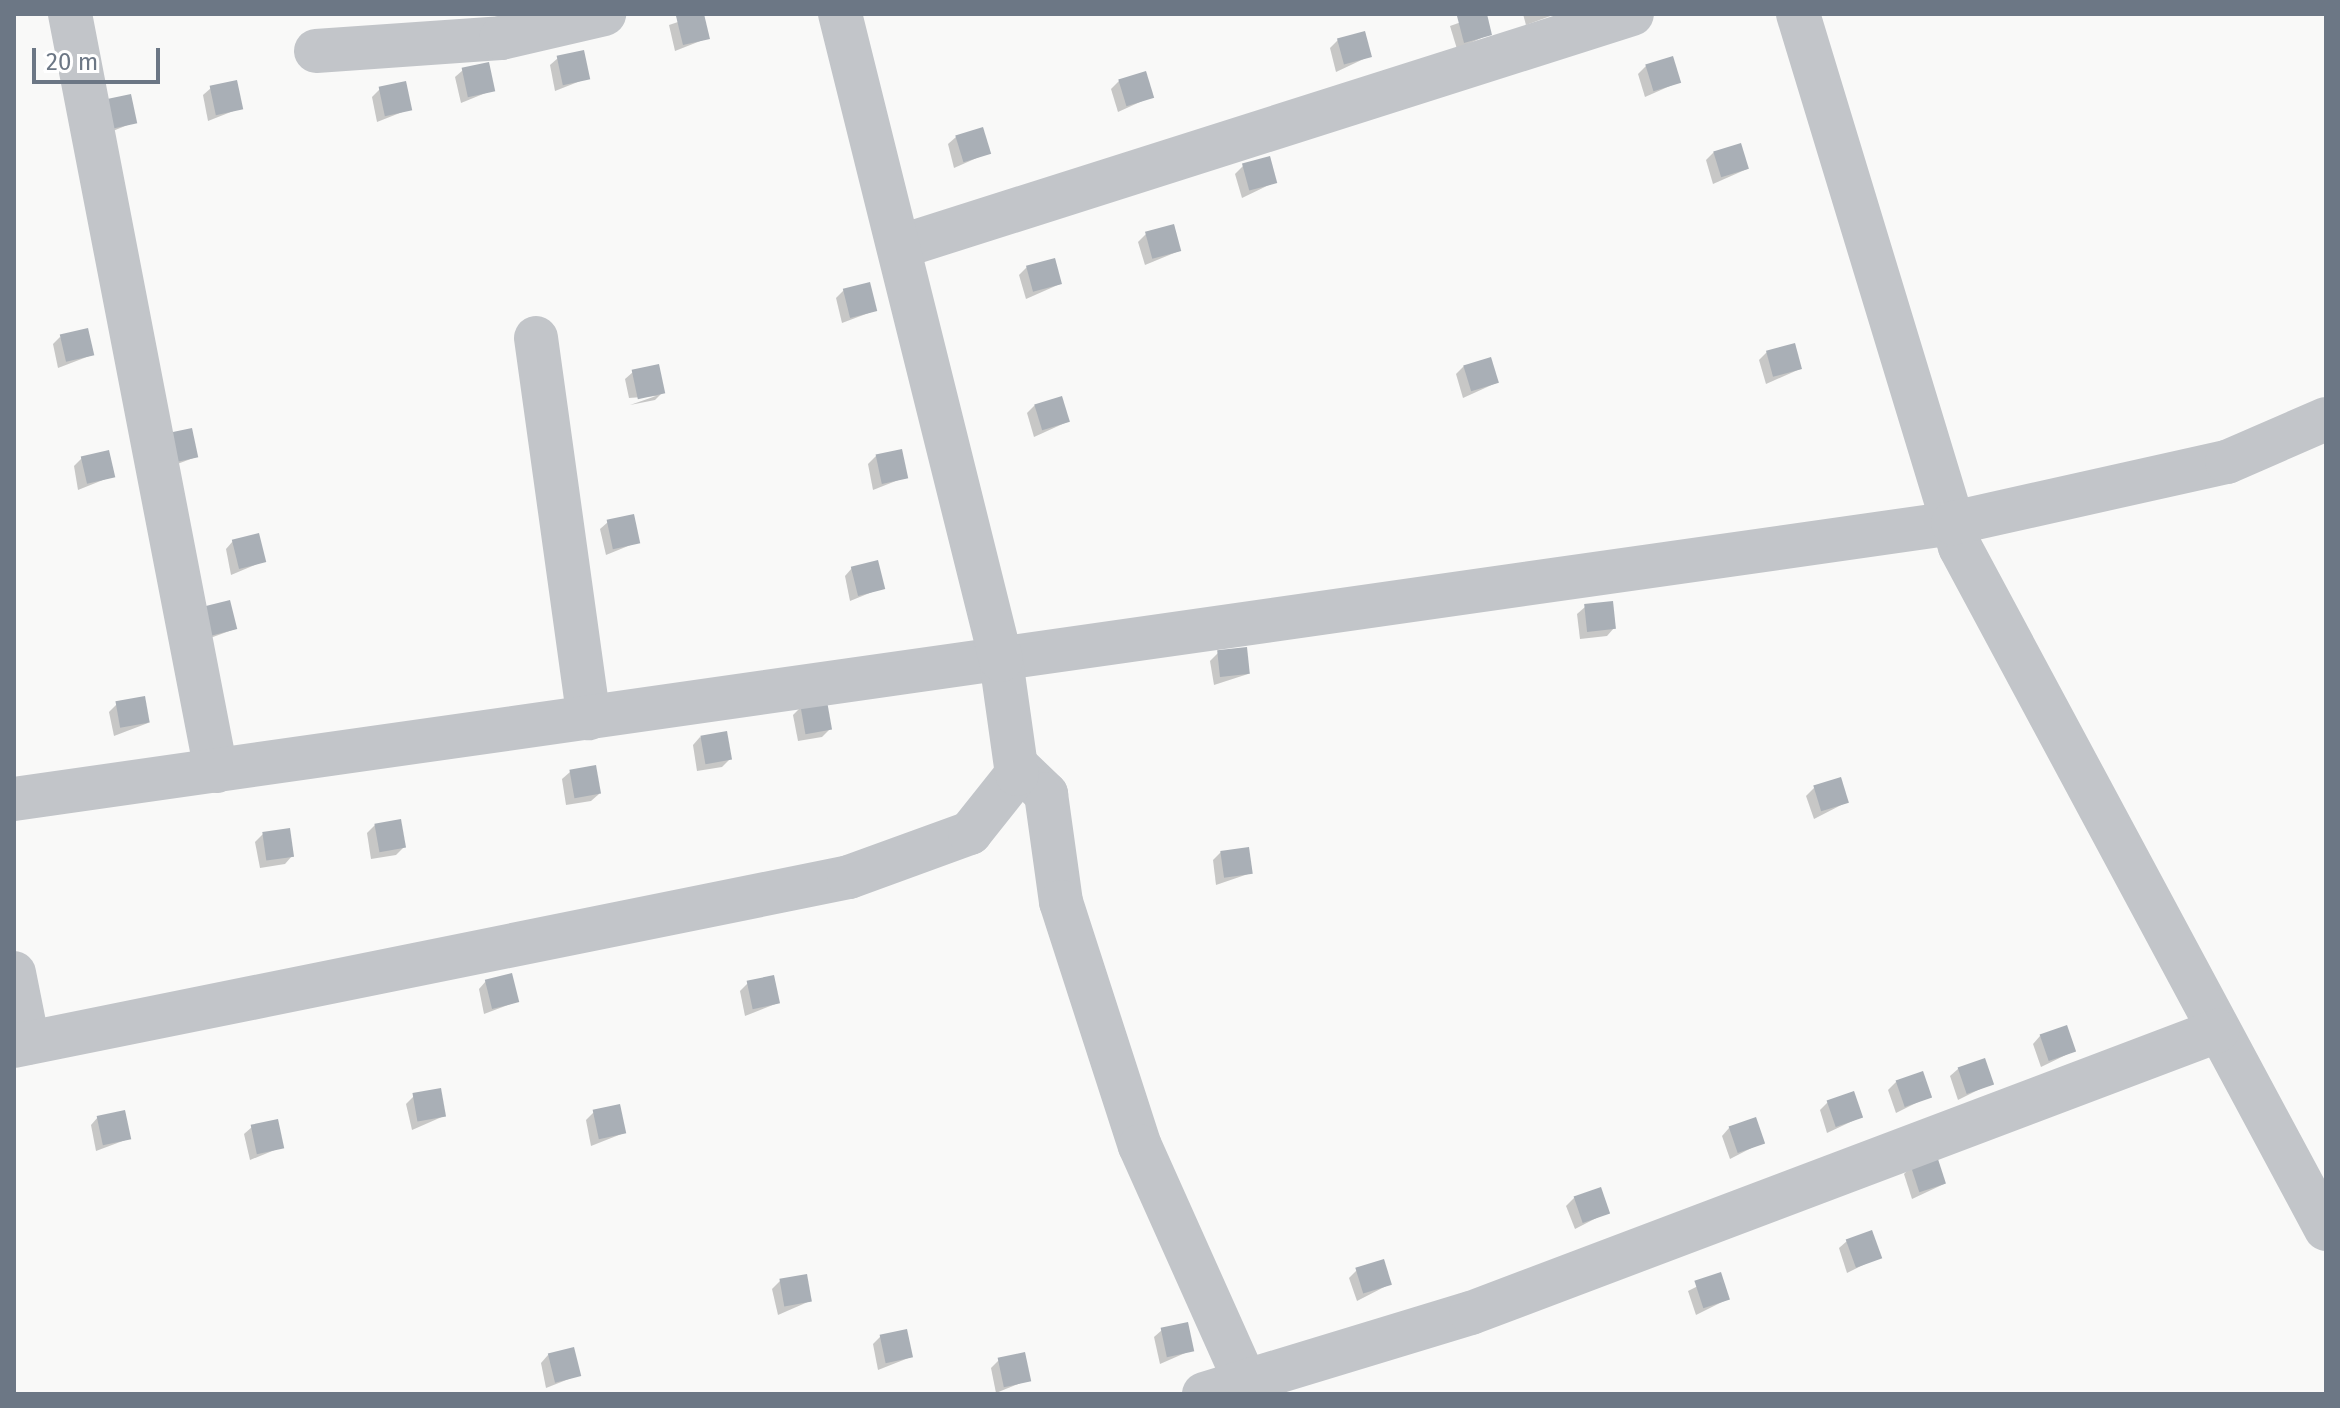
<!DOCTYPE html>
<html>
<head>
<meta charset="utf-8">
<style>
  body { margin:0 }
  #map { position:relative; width:2340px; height:1408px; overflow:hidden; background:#f9f9f8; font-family:"Fira Sans",sans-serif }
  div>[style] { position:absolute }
  .shadow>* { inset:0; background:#0003 }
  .building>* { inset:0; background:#a9afb6; transform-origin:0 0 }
  .minor>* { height:44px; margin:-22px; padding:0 22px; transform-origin:22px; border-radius:22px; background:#c2c5c9 }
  span { translate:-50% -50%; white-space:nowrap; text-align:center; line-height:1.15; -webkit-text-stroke:8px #fff; paint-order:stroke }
  .frame { position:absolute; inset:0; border:16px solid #6c7785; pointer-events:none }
  .scale { position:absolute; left:32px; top:48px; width:128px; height:36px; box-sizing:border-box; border:4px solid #6c7785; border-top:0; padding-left:10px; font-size:24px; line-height:28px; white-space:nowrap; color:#6c7785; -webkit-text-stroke:6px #fff; paint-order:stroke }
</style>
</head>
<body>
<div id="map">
  <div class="shadow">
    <div style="clip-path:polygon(702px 14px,708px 38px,675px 51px,669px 25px)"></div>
    <div style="clip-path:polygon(1484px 14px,1490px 34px,1457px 49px,1450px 26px)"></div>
    <div style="clip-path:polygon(1523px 14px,1556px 14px,1526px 25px)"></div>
    <div style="clip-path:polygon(1338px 40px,1370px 56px,1336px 72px,1330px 48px)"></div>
    <div style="clip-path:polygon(558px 58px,588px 78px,555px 91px,550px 65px)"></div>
    <div style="clip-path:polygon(1646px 66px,1679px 82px,1645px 97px,1638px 74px)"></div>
    <div style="clip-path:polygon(463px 70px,493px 90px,461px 103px,455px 77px)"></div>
    <div style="clip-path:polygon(1119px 81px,1151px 97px,1118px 112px,1111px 89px)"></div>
    <div style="clip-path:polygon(211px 88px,241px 108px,208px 121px,203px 95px)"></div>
    <div style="clip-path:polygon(380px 89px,410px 109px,377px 122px,372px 97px)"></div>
    <div style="clip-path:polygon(130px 97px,135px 122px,103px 135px)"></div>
    <div style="clip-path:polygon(956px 137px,988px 153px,954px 168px,948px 144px)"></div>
    <div style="clip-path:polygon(1714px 152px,1747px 169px,1713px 184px,1706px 160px)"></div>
    <div style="clip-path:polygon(1243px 166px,1275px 182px,1242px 198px,1235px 174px)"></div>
    <div style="clip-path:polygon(1146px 234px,1179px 251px,1145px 265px,1138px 242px)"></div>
    <div style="clip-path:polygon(1027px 267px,1060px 284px,1026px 299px,1019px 275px)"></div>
    <div style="clip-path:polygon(844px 290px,874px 311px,842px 323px,836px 298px)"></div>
    <div style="clip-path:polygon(60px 337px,92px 355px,58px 368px,53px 344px)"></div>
    <div style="clip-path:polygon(1767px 352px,1800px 369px,1766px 384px,1759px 360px)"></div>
    <div style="clip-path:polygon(1464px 366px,1496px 383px,1463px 398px,1456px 374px)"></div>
    <div style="clip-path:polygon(633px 372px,663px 392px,655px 400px,630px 405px,656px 396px,629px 398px,625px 379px)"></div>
    <div style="clip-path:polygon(1035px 405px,1067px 422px,1034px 437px,1027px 413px)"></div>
    <div style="clip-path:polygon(166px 436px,196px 457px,164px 469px)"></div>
    <div style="clip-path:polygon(876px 456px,906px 477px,873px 490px,868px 464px)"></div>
    <div style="clip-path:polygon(82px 458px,113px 476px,78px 490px,74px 466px)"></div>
    <div style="clip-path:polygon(608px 522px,638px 542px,606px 555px,600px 529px)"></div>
    <div style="clip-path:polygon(233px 541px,264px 561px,231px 575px,226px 549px)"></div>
    <div style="clip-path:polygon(852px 568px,882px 588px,850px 601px,845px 576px)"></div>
    <div style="clip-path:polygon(1585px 607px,1614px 628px,1607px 636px,1580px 639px,1577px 614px)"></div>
    <div style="clip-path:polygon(205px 608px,235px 629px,202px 641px)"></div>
    <div style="clip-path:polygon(1218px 653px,1248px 674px,1214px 685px,1210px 661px)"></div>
    <div style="clip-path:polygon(117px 704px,148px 723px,114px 736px,109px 712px)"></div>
    <div style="clip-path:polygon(801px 707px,830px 729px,822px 737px,798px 741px,793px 715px)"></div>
    <div style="clip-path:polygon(700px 737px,730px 759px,722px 767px,697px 771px,693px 745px)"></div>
    <div style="clip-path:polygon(570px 772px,599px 794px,591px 801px,566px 805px,562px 779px)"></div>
    <div style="clip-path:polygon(1814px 788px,1847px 802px,1814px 819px,1806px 796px)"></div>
    <div style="clip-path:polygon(375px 825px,404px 847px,396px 855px,371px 859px,367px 833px)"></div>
    <div style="clip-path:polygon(263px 834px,292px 856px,285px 864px,260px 868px,255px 842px)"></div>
    <div style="clip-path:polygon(1221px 852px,1251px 873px,1216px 885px,1213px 860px)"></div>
    <div style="clip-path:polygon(486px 981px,516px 1002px,484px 1014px,479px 989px)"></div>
    <div style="clip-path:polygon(748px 983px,778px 1003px,745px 1016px,740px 991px)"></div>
    <div style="clip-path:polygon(2040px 1036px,2074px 1051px,2041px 1067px,2033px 1044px)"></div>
    <div style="clip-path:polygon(1958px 1069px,1992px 1083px,1958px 1100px,1950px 1076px)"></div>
    <div style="clip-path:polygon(1896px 1082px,1930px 1096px,1896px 1113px,1888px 1090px)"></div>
    <div style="clip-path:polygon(414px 1096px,444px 1116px,412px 1130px,406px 1104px)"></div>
    <div style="clip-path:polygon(1828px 1102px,1861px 1117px,1827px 1133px,1820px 1110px)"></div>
    <div style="clip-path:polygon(594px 1112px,624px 1133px,591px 1146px,586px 1120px)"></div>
    <div style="clip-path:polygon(98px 1117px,128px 1139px,96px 1151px,91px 1125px)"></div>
    <div style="clip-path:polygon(252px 1127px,282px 1147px,250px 1160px,244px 1134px)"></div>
    <div style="clip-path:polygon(1729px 1128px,1763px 1142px,1730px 1159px,1722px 1136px)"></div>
    <div style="clip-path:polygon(1911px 1167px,1944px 1184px,1912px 1199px,1904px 1174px)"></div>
    <div style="clip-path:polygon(1574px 1198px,1608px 1212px,1575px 1229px,1566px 1206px)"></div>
    <div style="clip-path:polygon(1847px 1241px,1879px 1257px,1847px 1273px,1839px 1248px)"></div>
    <div style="clip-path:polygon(1357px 1270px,1390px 1284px,1357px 1301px,1349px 1278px)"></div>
    <div style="clip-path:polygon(1720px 1275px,1728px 1299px,1696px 1315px,1688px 1291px)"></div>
    <div style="clip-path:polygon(780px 1281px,810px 1301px,778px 1315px,772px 1289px)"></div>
    <div style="clip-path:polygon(1162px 1330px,1192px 1350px,1160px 1364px,1154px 1337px)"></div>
    <div style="clip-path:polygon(881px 1336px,911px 1357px,878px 1370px,873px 1344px)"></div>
    <div style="clip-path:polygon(548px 1355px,579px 1375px,546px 1388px,541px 1363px)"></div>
    <div style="clip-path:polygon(999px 1360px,1028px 1380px,996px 1393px,991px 1368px)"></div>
  </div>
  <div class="building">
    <div style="clip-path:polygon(704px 14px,710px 39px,683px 45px,676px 16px)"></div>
    <div style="clip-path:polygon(1487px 14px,1492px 35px,1464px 43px,1457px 16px)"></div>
    <div style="left:1365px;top:31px;width:27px;height:29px;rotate:75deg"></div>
    <div style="left:584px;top:50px;width:30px;height:28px;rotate:78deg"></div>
    <div style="left:1673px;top:56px;width:28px;height:29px;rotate:73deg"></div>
    <div style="left:489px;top:62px;width:30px;height:28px;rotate:78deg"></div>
    <div style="left:1146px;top:71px;width:28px;height:29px;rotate:73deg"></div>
    <div style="left:237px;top:80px;width:30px;height:28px;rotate:78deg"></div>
    <div style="left:406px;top:81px;width:30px;height:28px;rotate:78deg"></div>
    <div style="left:131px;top:94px;width:30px;height:28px;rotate:78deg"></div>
    <div style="left:983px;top:127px;width:28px;height:29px;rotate:73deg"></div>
    <div style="left:1741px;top:143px;width:27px;height:29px;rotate:73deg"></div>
    <div style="left:1270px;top:156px;width:28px;height:29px;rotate:75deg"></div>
    <div style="left:1174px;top:224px;width:28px;height:30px;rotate:75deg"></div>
    <div style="left:1055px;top:258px;width:27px;height:30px;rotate:75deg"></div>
    <div style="left:870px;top:282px;width:30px;height:28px;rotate:76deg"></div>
    <div style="left:88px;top:328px;width:28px;height:29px;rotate:77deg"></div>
    <div style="left:1795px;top:343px;width:27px;height:30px;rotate:75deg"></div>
    <div style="left:1491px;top:357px;width:27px;height:29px;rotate:73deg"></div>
    <div style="left:659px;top:364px;width:30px;height:28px;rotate:78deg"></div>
    <div style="left:1062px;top:396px;width:27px;height:29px;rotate:73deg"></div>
    <div style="left:192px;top:428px;width:30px;height:28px;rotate:78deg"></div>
    <div style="left:902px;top:449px;width:30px;height:27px;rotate:78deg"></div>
    <div style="left:109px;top:450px;width:28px;height:29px;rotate:77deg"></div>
    <div style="left:634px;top:514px;width:30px;height:28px;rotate:78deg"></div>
    <div style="left:259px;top:533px;width:30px;height:28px;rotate:76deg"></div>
    <div style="left:878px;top:560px;width:30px;height:28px;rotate:76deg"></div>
    <div style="left:230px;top:600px;width:30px;height:27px;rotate:76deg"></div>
    <div style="left:1613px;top:601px;width:28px;height:29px;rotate:84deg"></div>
    <div style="left:1247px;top:647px;width:27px;height:30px;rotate:84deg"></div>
    <div style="left:145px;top:696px;width:27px;height:30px;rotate:80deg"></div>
    <div style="left:827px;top:701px;width:29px;height:27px;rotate:80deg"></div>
    <div style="left:727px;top:731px;width:29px;height:27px;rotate:80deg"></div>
    <div style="left:596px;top:765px;width:29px;height:27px;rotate:80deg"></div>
    <div style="left:1841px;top:777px;width:27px;height:29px;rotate:73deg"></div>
    <div style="left:401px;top:819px;width:29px;height:27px;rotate:80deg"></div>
    <div style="left:290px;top:828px;width:29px;height:28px;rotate:82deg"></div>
    <div style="left:1249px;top:847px;width:27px;height:29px;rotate:82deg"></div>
    <div style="left:512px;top:973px;width:30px;height:28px;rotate:76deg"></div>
    <div style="left:774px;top:975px;width:29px;height:28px;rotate:78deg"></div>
    <div style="left:2067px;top:1025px;width:28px;height:29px;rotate:71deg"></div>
    <div style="left:1985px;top:1058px;width:28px;height:29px;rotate:71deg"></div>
    <div style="left:1923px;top:1071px;width:28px;height:29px;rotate:71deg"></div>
    <div style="left:441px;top:1088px;width:29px;height:29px;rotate:80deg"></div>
    <div style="left:1854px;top:1091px;width:28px;height:29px;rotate:71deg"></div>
    <div style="left:620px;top:1104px;width:30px;height:28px;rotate:78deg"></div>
    <div style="left:125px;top:1110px;width:30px;height:29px;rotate:78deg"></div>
    <div style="left:1756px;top:1117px;width:28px;height:29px;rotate:71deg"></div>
    <div style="left:278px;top:1119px;width:30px;height:28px;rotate:78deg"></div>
    <div style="left:1937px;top:1156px;width:29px;height:28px;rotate:72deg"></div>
    <div style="left:1601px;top:1187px;width:28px;height:29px;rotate:71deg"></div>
    <div style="left:1872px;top:1230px;width:30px;height:28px;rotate:70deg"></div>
    <div style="left:1384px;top:1259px;width:27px;height:30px;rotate:73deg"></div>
    <div style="left:1721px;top:1272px;width:29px;height:28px;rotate:72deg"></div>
    <div style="left:807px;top:1274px;width:28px;height:28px;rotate:80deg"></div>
    <div style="left:1188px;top:1322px;width:30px;height:28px;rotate:78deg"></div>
    <div style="left:907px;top:1329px;width:29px;height:28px;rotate:78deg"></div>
    <div style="left:574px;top:1347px;width:30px;height:27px;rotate:76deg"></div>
    <div style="left:1025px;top:1352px;width:30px;height:28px;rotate:78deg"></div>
  </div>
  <div class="minor">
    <div style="left:70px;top:14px;width:771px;rotate:79.08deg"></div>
    <div style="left:1798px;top:14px;width:557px;rotate:73.09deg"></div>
    <div style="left:1960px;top:547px;width:774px;rotate:61.78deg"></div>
    <div style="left:316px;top:51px;width:185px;rotate:-4deg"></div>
    <div style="left:501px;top:38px;width:106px;rotate:-13.1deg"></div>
    <div style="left:899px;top:247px;width:769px;rotate:-17.63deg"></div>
    <div style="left:536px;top:338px;width:384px;rotate:82.1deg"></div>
    <div style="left:1016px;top:765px;width:42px;rotate:44deg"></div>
    <div style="left:1046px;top:794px;width:109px;rotate:82.1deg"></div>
    <div style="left:1061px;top:902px;width:256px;rotate:72.1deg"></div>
    <div style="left:1140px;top:1146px;width:272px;rotate:65.9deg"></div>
    <div style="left:14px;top:799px;width:1959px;rotate:-8.1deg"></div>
    <div style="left:1953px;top:523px;width:281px;rotate:-12.6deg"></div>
    <div style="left:2227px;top:462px;width:108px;rotate:-23.5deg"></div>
    <div style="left:14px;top:973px;width:71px;rotate:78.7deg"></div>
    <div style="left:14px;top:1046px;width:852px;rotate:-11.44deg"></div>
    <div style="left:849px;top:877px;width:129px;rotate:-20deg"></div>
    <div style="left:970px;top:833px;width:75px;rotate:-51.5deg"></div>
    <div style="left:1017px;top:774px;width:115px;rotate:-98deg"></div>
    <div style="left:1001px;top:660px;width:666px;rotate:-103.99deg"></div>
    <div style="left:1204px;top:1394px;width:279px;rotate:-16.9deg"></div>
    <div style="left:1471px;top:1313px;width:798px;rotate:-20.71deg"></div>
  </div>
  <div class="frame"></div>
  <div class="scale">20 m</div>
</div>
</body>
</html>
